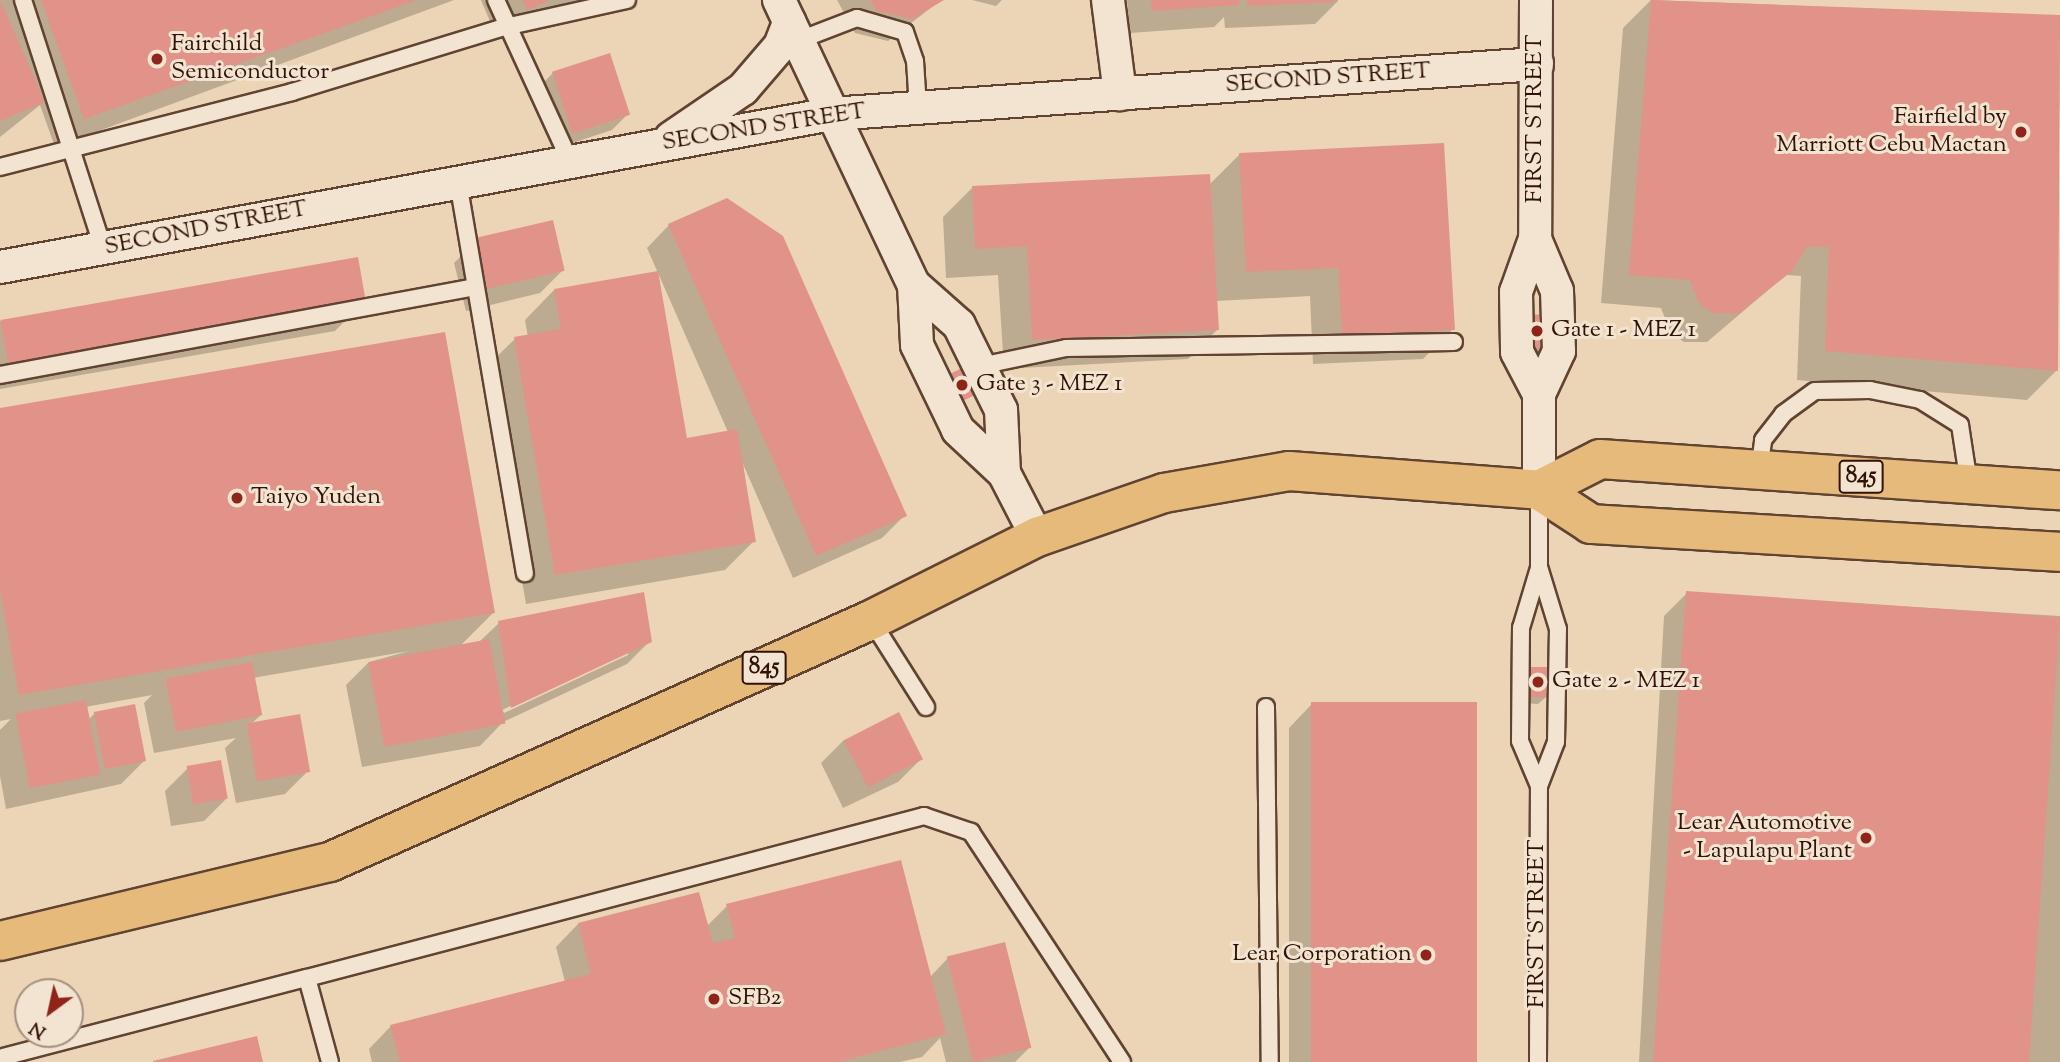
<!DOCTYPE html>
<html>
<head>
<meta charset="utf-8">
<style>
  body { margin:0 }
  #map { position:relative; width:2060px; height:1062px; overflow:hidden; background:#ebd5b6; font-family:"Sorts Mill Goudy",serif }
  div>[style] { position:absolute }
  .shadow>* { inset:0; background:#0003 }
  .building>* { inset:0; background:#e29389; transform-origin:0 0 }
  .roads { filter:drop-shadow(2px 0 #604331) drop-shadow(-2px 0 #604331) drop-shadow(0 2px #604331) drop-shadow(0 -2px #604331) }
  .lane>* { height:16px; margin:-8px; padding:0 8px; transform-origin:8px; border-radius:8px; background:#f2e4d0 }
  .street>* { height:32px; margin:-16px; padding:0 16px; transform-origin:16px; border-radius:16px; background:#f2e4d0 }
  .primary>* { height:38px; margin:-19px; padding:0 19px; transform-origin:19px; border-radius:19px; background:#e6ba7b }
  .dots>* { width:19px; height:19px; translate:-50% -50%; box-sizing:border-box; border:4px solid #f2e4d0; border-radius:50% }
  span { translate:-50% -50%; white-space:nowrap; text-align:center; line-height:1.15; -webkit-text-stroke:6px #f2e4d0; paint-order:stroke }
  .shield-label span { padding:2px 5px; background:#f2e4d0; border:2px solid; border-radius:5px; -webkit-text-stroke-width:0 }
  .shield-label { font-size:23px; color:#321205; font-weight:700 }
  .poi-label { font-size:24px; color:#321205 }
  .left { translate:0 -50%; text-align:left }
  .right { translate:-100% -50%; text-align:right }
  .street-label { font-size:24px; color:#321205 }
  .north { position:absolute; left:14px; top:978px; width:70px; height:70px; box-sizing:border-box; background:#f2e4d0; border:2px solid #a5907f; border-radius:50%; rotate:213deg; font-size:19px; font-weight:700; line-height:28px; text-align:center; color:#321205 }
  .north::after { content:''; display:block; margin:auto; width:24px; height:32px; background:#8f2418; clip-path:polygon(50% 0,100% 100%,50% 72%,0 100%) }
</style>
</head>
<body>
<div id="map">
  <div class="shadow">
    <div style="clip-path:polygon(0 0,454px 0,55px 147px,40px 105px,0 137px)"></div>
    <div style="clip-path:polygon(481px 0,589px 0,497px 38px)"></div>
    <div style="clip-path:polygon(837px 0,941px 0,888px 41px,855px 33px)"></div>
    <div style="clip-path:polygon(972px 0,1002px 0,996px 6px)"></div>
    <div style="clip-path:polygon(1127px 0,1338px 0,1338px 1px,1315px 24px,1225px 28px,1224px 17px,1214px 27px,1130px 33px)"></div>
    <div style="clip-path:polygon(1651px 0,2060px 16px,2057px 370px,2027px 400px,1797px 380px,1801px 276px,1786px 275px,1707px 342px,1684px 342px,1671px 333px,1661px 308px,1601px 303px,1623px 28px)"></div>
    <div style="clip-path:polygon(553px 73px,628px 114px,612px 130px,557px 148px,538px 88px)"></div>
    <div style="clip-path:polygon(1240px 154px,1453px 329px,1423px 359px,1313px 364px,1310px 296px,1216px 301px,1217px 330px,1188px 359px,1004px 369px,998px 275px,946px 278px,943px 217px,972px 188px,1209px 185px)"></div>
    <div style="clip-path:polygon(evenodd,669px 225px,905px 515px,882px 538px,793px 578px,743px 464px,754px 541px,725px 570px,526px 604px,485px 368px,515px 339px,528px 337px,525px 320px,554px 290px,658px 273px,647px 248px,669px 225px,658px 273px,728px 432px,686px 440px,658px 273px)"></div>
    <div style="clip-path:polygon(477px 240px,563px 270px,540px 293px,466px 311px,454px 263px)"></div>
    <div style="clip-path:polygon(364px 302px,335px 331px,0 389px,0 321px)"></div>
    <div style="clip-path:polygon(1523px 324px,1543px 347px,1536px 354px,1524px 354px)"></div>
    <div style="clip-path:polygon(evenodd,0 409px,493px 613px,460px 646px,479px 642px,499px 623px,650px 641px,627px 664px,503px 722px,480px 746px,362px 767px,346px 685px,369px 662px,409px 651px,253px 678px,261px 715px,250px 725px,308px 771px,285px 794px,236px 803px,225px 748px,236px 738px,154px 753px,144px 703px,152px 695px,85px 707px,88px 720px,95px 713px,144px 761px,121px 784px,6px 809px,0 776px,0 730px,11px 719px,0 721px,0 409px,628px 651px,628px 655px,504px 713px,502px 710px,628px 651px)"></div>
    <div style="clip-path:polygon(1687px 593px,2060px 616px,2060px 1062px,1639px 1062px,1664px 616px)"></div>
    <div style="clip-path:polygon(1530px 669px,1546px 697px,1538px 704px,1522px 703px,1523px 676px)"></div>
    <div style="clip-path:polygon(1311px 705px,1474px 1062px,1289px 1062px,1289px 728px)"></div>
    <div style="clip-path:polygon(844px 740px,921px 759px,898px 782px,843px 808px,821px 763px)"></div>
    <div style="clip-path:polygon(188px 768px,227px 798px,204px 821px,171px 826px,165px 791px)"></div>
    <div style="clip-path:polygon(727px 906px,930px 977px,948px 958px,1030px 1047px,1015px 1062px,946px 1062px,940px 1038px,922px 1057px,900px 1062px,372px 1062px,369px 1049px,391px 1026px,565px 982px,556px 947px,578px 924px,706px 927px)"></div>
  </div>
  <div class="building">
    <div style="clip-path:polygon(0 0,45px 102px,0 121px)"></div>
    <div style="clip-path:polygon(41px 0,417px 0,84px 119px)"></div>
    <div style="clip-path:polygon(523px 0,550px 0,527px 10px)"></div>
    <div style="clip-path:polygon(870px 0,944px 0,912px 19px,877px 11px)"></div>
    <div style="clip-path:polygon(1151px 0,1239px 0,1239px 5px,1152px 11px)"></div>
    <div style="clip-path:polygon(1247px 0,1334px 0,1334px 2px,1247px 6px)"></div>
    <div style="clip-path:polygon(1651px 0,2060px 15px,2058px 371px,1825px 351px,1829px 247px,1807px 246px,1792px 271px,1738px 314px,1713px 313px,1699px 304px,1690px 280px,1629px 275px)"></div>
    <div style="left:610px;top:53px;width:65px;height:61px;rotate:72deg"></div>
    <div style="clip-path:polygon(1444px 143px,1455px 330px,1342px 335px,1338px 268px,1246px 272px,1239px 153px)"></div>
    <div style="clip-path:polygon(1210px 174px,1219px 330px,1032px 340px,1027px 246px,975px 249px,972px 186px)"></div>
    <div style="clip-path:polygon(727px 198px,783px 236px,907px 516px,816px 556px,668px 224px)"></div>
    <div style="left:553px;top:220px;width:52px;height:79px;rotate:77deg"></div>
    <div style="left:358px;top:257px;width:46px;height:363px;rotate:80deg"></div>
    <div style="clip-path:polygon(658px 271px,687px 438px,737px 429px,756px 542px,555px 575px,514px 337px,561px 329px,554px 289px)"></div>
    <div style="left:1530px;top:314px;width:14px;height:34px;rotate:4deg"></div>
    <div style="clip-path:polygon(445px 332px,495px 613px,19px 695px,0 589px,0 408px)"></div>
    <div style="left:964px;top:367px;width:30px;height:19px;rotate:64deg"></div>
    <div style="left:1686px;top:591px;width:375px;height:472px;rotate:4deg"></div>
    <div style="clip-path:polygon(644px 592px,652px 642px,511px 708px,498px 621px)"></div>
    <div style="left:489px;top:639px;width:86px;height:123px;rotate:79deg"></div>
    <div style="left:252px;top:662px;width:54px;height:88px;rotate:79deg"></div>
    <div style="left:1529px;top:667px;width:19px;height:30px"></div>
    <div style="left:86px;top:700px;width:76px;height:72px;rotate:79deg"></div>
    <div style="left:1477px;top:702px;width:360px;height:166px;rotate:90deg"></div>
    <div style="left:135px;top:704px;width:58px;height:42px;rotate:79deg"></div>
    <div style="left:899px;top:712px;width:53px;height:62px;rotate:63deg"></div>
    <div style="left:300px;top:714px;width:59px;height:54px;rotate:80deg"></div>
    <div style="left:221px;top:760px;width:39px;height:35px;rotate:80deg"></div>
    <div style="clip-path:polygon(901px 860px,946px 1034px,837px 1062px,400px 1062px,390px 1025px,591px 974px,578px 923px,699px 892px,713px 943px,735px 938px,726px 904px)"></div>
    <div style="left:1005px;top:942px;width:109px;height:60px;rotate:76deg"></div>
    <div style="clip-path:polygon(257px 1036px,263px 1062px,153px 1062px,153px 1061px)"></div>
  </div>
  <div class="roads">
    <div class="lane">
      <div style="left:23px;top:0;width:261px;rotate:72.1deg"></div>
      <div style="left:496px;top:0;width:177px;rotate:65.3deg"></div>
      <div style="left:797px;top:41px;width:64px;rotate:-21deg"></div>
      <div style="left:857px;top:18px;width:50px;rotate:16.3deg"></div>
      <div style="left:905px;top:32px;width:31px;rotate:71deg"></div>
      <div style="left:915px;top:61px;width:47px;rotate:86.3deg"></div>
      <div style="left:0;top:167px;width:301px;rotate:-14.4deg"></div>
      <div style="left:292px;top:92px;width:223px;rotate:-17deg"></div>
      <div style="left:505px;top:27px;width:125px;rotate:-12.5deg"></div>
      <div style="left:458px;top:182px;width:397px;rotate:80.3deg"></div>
      <div style="left:980px;top:366px;width:88px;rotate:-11.8deg"></div>
      <div style="left:1066px;top:348px;width:388px;rotate:-0.9deg"></div>
      <div style="left:0;top:375px;width:483px;rotate:-10.5deg"></div>
      <div style="left:1759px;top:470px;width:30px;rotate:-82deg"></div>
      <div style="left:1763px;top:440px;width:33px;rotate:-52deg"></div>
      <div style="left:1783px;top:414px;width:39px;rotate:-36deg"></div>
      <div style="left:1815px;top:391px;width:55px;rotate:-1deg"></div>
      <div style="left:1870px;top:390px;width:51px;rotate:11.3deg"></div>
      <div style="left:1920px;top:400px;width:47px;rotate:32deg"></div>
      <div style="left:1960px;top:425px;width:60px;rotate:81.3deg"></div>
      <div style="left:871px;top:620px;width:103px;rotate:57.7deg"></div>
      <div style="left:1266px;top:707px;width:355px;rotate:89.4deg"></div>
      <div style="left:1539px;top:786px;width:49px;rotate:-112.9deg"></div>
      <div style="left:1520px;top:741px;width:113px;rotate:-89.5deg"></div>
      <div style="left:1521px;top:628px;width:63px;rotate:-73.3deg"></div>
      <div style="left:3px;top:1057px;width:314px;rotate:-14.6deg"></div>
      <div style="left:330px;top:1062px;width:87px;rotate:-105.3deg"></div>
      <div style="left:307px;top:978px;width:638px;rotate:-14.71deg"></div>
      <div style="left:924px;top:816px;width:50px;rotate:18.8deg"></div>
      <div style="left:971px;top:832px;width:275px;rotate:56.7deg"></div>
      <div style="left:1538px;top:1062px;width:276px;rotate:-89.8deg"></div>
      <div style="left:1539px;top:786px;width:47px;rotate:-68.9deg"></div>
      <div style="left:1556px;top:742px;width:113px;rotate:-89deg"></div>
      <div style="left:1558px;top:629px;width:65px;rotate:-107deg"></div>
      <div style="left:1539px;top:567px;width:74px;rotate:-90deg"></div>
    </div>
    <div class="street">
      <div style="left:779px;top:0;width:315px;rotate:64.7deg"></div>
      <div style="left:914px;top:285px;width:60px;rotate:41.6deg"></div>
      <div style="left:959px;top:325px;width:95px;rotate:63.7deg"></div>
      <div style="left:1001px;top:410px;width:63px;rotate:87.3deg"></div>
      <div style="left:1108px;top:0;width:95px;rotate:82.7deg"></div>
      <div style="left:1536px;top:0;width:239px;rotate:90.2deg"></div>
      <div style="left:1535px;top:239px;width:56px;rotate:109.7deg"></div>
      <div style="left:1516px;top:292px;width:60px;rotate:89deg"></div>
      <div style="left:1517px;top:352px;width:47px;rotate:62.4deg"></div>
      <div style="left:671px;top:138px;width:87px;rotate:-34.2deg"></div>
      <div style="left:743px;top:89px;width:57px;rotate:-49.3deg"></div>
      <div style="left:780px;top:46px;width:26px;rotate:-69deg"></div>
      <div style="left:1535px;top:239px;width:56px;rotate:67.1deg"></div>
      <div style="left:1557px;top:291px;width:60px;rotate:88.1deg"></div>
      <div style="left:1559px;top:351px;width:47px;rotate:114.9deg"></div>
      <div style="left:1539px;top:394px;width:94px;rotate:90deg"></div>
      <div style="left:0;top:267px;width:845px;rotate:-10.43deg"></div>
      <div style="left:831px;top:114px;width:708px;rotate:-4.05deg"></div>
      <div style="left:914px;top:285px;width:60px;rotate:87.1deg"></div>
      <div style="left:917px;top:345px;width:94px;rotate:64.2deg"></div>
      <div style="left:958px;top:430px;width:63px;rotate:43.1deg"></div>
      <div style="left:1004px;top:473px;width:72px;rotate:62.7deg"></div>
    </div>
    <div class="primary">
      <div style="left:1539px;top:490px;width:68px;rotate:-26.9deg"></div>
      <div style="left:1600px;top:459px;width:461px;rotate:3.9deg"></div>
      <div style="left:0;top:941px;width:339px;rotate:-13.5deg"></div>
      <div style="left:330px;top:862px;width:593px;rotate:-24.1deg"></div>
      <div style="left:871px;top:620px;width:186px;rotate:-26.6deg"></div>
      <div style="left:1037px;top:537px;width:134px;rotate:-19.1deg"></div>
      <div style="left:1164px;top:493px;width:127px;rotate:-10deg"></div>
      <div style="left:1289px;top:471px;width:251px;rotate:4.3deg"></div>
      <div style="left:1539px;top:490px;width:62px;rotate:33.2deg"></div>
      <div style="left:1591px;top:524px;width:470px;rotate:3.4deg"></div>
    </div>
  </div>
  <div class="dots">
    <div style="left:157px;top:59px;background:#8f2418"></div>
    <div style="left:2021px;top:132px;background:#8f2418"></div>
    <div style="left:1537px;top:331px;background:#8f2418"></div>
    <div style="left:962px;top:385px;background:#8f2418"></div>
    <div style="left:237px;top:498px;background:#8f2418"></div>
    <div style="left:1538px;top:682px;background:#8f2418"></div>
    <div style="left:1866px;top:838px;background:#8f2418"></div>
    <div style="left:1426px;top:955px;background:#8f2418"></div>
    <div style="left:714px;top:999px;background:#8f2418"></div>
  </div>
  <div class="shield-label">
    <span style="left:1861px;top:477px">845</span>
    <span style="left:764px;top:668px">845</span>
  </div>
  <div class="poi-label">
    <span class="left" style="left:171px;top:59px">Fairchild<br>Semiconductor</span>
    <span class="right" style="left:2007px;top:132px">Fairfield by<br>Marriott Cebu Mactan</span>
    <span class="left" style="left:1551px;top:331px">Gate 1 - MEZ 1</span>
    <span class="left" style="left:976px;top:385px">Gate 3 - MEZ 1</span>
    <span class="left" style="left:251px;top:498px">Taiyo Yuden</span>
    <span class="left" style="left:1552px;top:682px">Gate 2 - MEZ 1</span>
    <span class="right" style="left:1852px;top:838px">Lear Automotive<br>- Lapulapu Plant</span>
    <span class="right" style="left:1412px;top:955px">Lear Corporation</span>
    <span class="left" style="left:728px;top:999px">SFB2</span>
  </div>
  <div class="street-label">
    <span style="left:1328px;top:79px;rotate:-4deg">SECOND STREET</span>
    <span style="left:1536px;top:119px;rotate:-90deg">FIRST STREET</span>
    <span style="left:764px;top:128px;rotate:-9deg">SECOND STREET</span>
    <span style="left:206px;top:229px;rotate:-11deg">SECOND STREET</span>
    <span style="left:1538px;top:924px;rotate:-90deg">FIRST STREET</span>
  </div>
  <div class="north">N</div>
</div>
</body>
</html>
